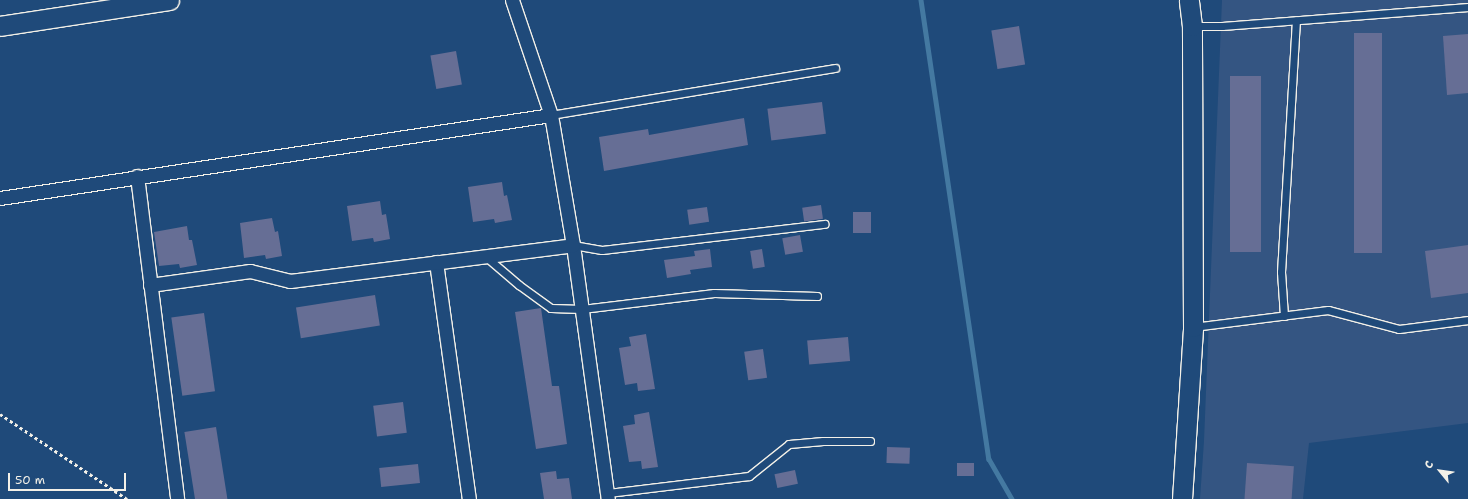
<!DOCTYPE html>
<html>
<head>
<meta charset="utf-8">
<style>
  body { margin:0 }
  #map { position:relative; width:1468px; height:499px; overflow:hidden; background:#1f4a7a; font-family:"Shantell Sans",sans-serif }
  div>[style] { position:absolute }
  .built>* { inset:0; background:#345582 }
  .stream>* { height:4.5px; margin:-2.25px; padding:0 2.25px; transform-origin:2.25px; border-radius:2.25px; background:#4479a1 }
  .building>* { inset:0; background:#666e95; transform-origin:0 0 }
  .path>* { height:2.5px; margin-top:-1.25px; transform-origin:0; background:repeating-linear-gradient(90deg,#f4f1e8 0 3px,transparent 0 6px) }
  .roads { filter:drop-shadow(1px 0 #f4f1e8) drop-shadow(-1px 0 #f4f1e8) drop-shadow(0 1px #f4f1e8) drop-shadow(0 -1px #f4f1e8) }
  .lane>* { height:7px; margin:-3.5px; padding:0 3.5px; transform-origin:3.5px; border-radius:3.5px; background:#1f4a7a }
  .street>* { height:13px; margin:-6.5px; padding:0 6.5px; transform-origin:6.5px; border-radius:6.5px; background:#1f4a7a }
  .secondary>* { height:19px; margin:-9.5px; padding:0 9.5px; transform-origin:9.5px; border-radius:9.5px; background:#1f4a7a }
  span { translate:-50% -50%; white-space:nowrap; text-align:center; line-height:1.15; -webkit-text-stroke:3.5px #1f4a7a; paint-order:stroke }
  .north { position:absolute; left:1420px; top:451px; width:40px; height:40px; -webkit-text-stroke:3px #1f4a7a; paint-order:stroke; rotate:299deg; font-size:11px; font-weight:700; line-height:16px; text-align:center; color:#f4f1e8 }
  .north::after { content:''; display:block; margin:auto; width:14px; height:18px; background:#f4f1e8; clip-path:polygon(50% 0,100% 100%,50% 72%,0 100%) }
  .scale { position:absolute; left:8px; top:473px; width:118px; height:18px; box-sizing:border-box; border:2px solid #f4f1e8; border-top:0; padding-left:5px; font-size:12px; line-height:14px; white-space:nowrap; color:#f4f1e8; -webkit-text-stroke:3px #1f4a7a; paint-order:stroke }
</style>
</head>
<body>
<div id="map">
  <div class="built">
    <div style="clip-path:polygon(1222px 0,1468px 0,1468px 423px,1309px 443px,1303px 499px,1200px 499px,1204px 441px)"></div>
  </div>
  <div class="stream">
    <div style="left:921px;top:0;width:464px;rotate:81.6deg"></div>
    <div style="left:989px;top:459px;width:46px;rotate:60.1deg"></div>
  </div>
  <div class="building">
    <div style="left:1019px;top:26px;width:39px;height:28px;rotate:81deg"></div>
    <div style="left:1354px;top:33px;width:28px;height:220px"></div>
    <div style="clip-path:polygon(1468px 34px,1468px 93px,1447px 95px,1443px 36px)"></div>
    <div style="left:456px;top:51px;width:34px;height:26px;rotate:80deg"></div>
    <div style="left:1230px;top:76px;width:31px;height:176px"></div>
    <div style="left:822px;top:102px;width:32px;height:55px;rotate:83deg"></div>
    <div style="clip-path:polygon(744px 118px,748px 145px,604px 171px,599px 137px,648px 129px,649px 135px)"></div>
    <div style="clip-path:polygon(502px 182px,504px 196px,507px 195px,512px 220px,495px 223px,494px 219px,473px 222px,468px 187px)"></div>
    <div style="clip-path:polygon(380px 201px,382px 215px,386px 214px,390px 239px,374px 242px,373px 238px,352px 241px,347px 206px)"></div>
    <div style="left:821px;top:205px;width:14px;height:19px;rotate:82deg"></div>
    <div style="left:707px;top:207px;width:15px;height:20px;rotate:82deg"></div>
    <div style="left:853px;top:212px;width:18px;height:21px"></div>
    <div style="clip-path:polygon(272px 218px,275px 232px,278px 231px,282px 256px,266px 259px,265px 255px,244px 258px,240px 223px)"></div>
    <div style="clip-path:polygon(187px 226px,189px 240px,192px 240px,197px 265px,180px 268px,179px 264px,159px 266px,154px 232px)"></div>
    <div style="left:800px;top:235px;width:17px;height:18px;rotate:80deg"></div>
    <div style="clip-path:polygon(1468px 245px,1468px 293px,1431px 298px,1425px 251px)"></div>
    <div style="clip-path:polygon(710px 249px,712px 267px,690px 270px,691px 274px,667px 278px,664px 260px,695px 256px,694px 251px)"></div>
    <div style="left:762px;top:249px;width:18px;height:12px;rotate:81deg"></div>
    <div style="left:375px;top:295px;width:31px;height:80px;rotate:81deg"></div>
    <div style="clip-path:polygon(541px 308px,552px 386px,559px 386px,567px 444px,536px 449px,515px 312px)"></div>
    <div style="left:204px;top:313px;width:79px;height:33px;rotate:82deg"></div>
    <div style="clip-path:polygon(646px 334px,655px 389px,638px 391px,637px 383px,625px 385px,619px 348px,631px 346px,629px 337px)"></div>
    <div style="left:848px;top:337px;width:24px;height:41px;rotate:85deg"></div>
    <div style="left:763px;top:349px;width:29px;height:19px;rotate:82deg"></div>
    <div style="left:403px;top:402px;width:31px;height:30px;rotate:83deg"></div>
    <div style="clip-path:polygon(649px 412px,658px 467px,642px 469px,641px 461px,629px 462px,623px 426px,635px 424px,634px 415px)"></div>
    <div style="left:216px;top:427px;width:73px;height:32px;rotate:81deg"></div>
    <div style="left:887px;top:447px;width:23px;height:16px;rotate:2deg"></div>
    <div style="left:957px;top:463px;width:17px;height:13px"></div>
    <div style="left:1247px;top:463px;width:47px;height:36px;rotate:4deg"></div>
    <div style="left:418px;top:464px;width:19px;height:39px;rotate:84deg"></div>
    <div style="left:795px;top:470px;width:14px;height:21px;rotate:78deg"></div>
    <div style="clip-path:polygon(556px 471px,557px 479px,569px 478px,572px 499px,544px 499px,540px 473px)"></div>
  </div>
  <div class="path">
    <div style="left:0;top:414px;width:153px;rotate:33.8deg"></div>
  </div>
  <div class="roads">
    <div class="lane">
      <div style="left:1192px;top:26px;width:30px"></div>
      <div style="left:1222px;top:26px;width:247px;rotate:-4.4deg"></div>
      <div style="left:551px;top:115px;width:288px;rotate:-9.4deg"></div>
      <div style="left:573px;top:245px;width:29px;rotate:10deg"></div>
      <div style="left:602px;top:250px;width:224px;rotate:-6.7deg"></div>
      <div style="left:485px;top:256px;width:45px;rotate:40.5deg"></div>
      <div style="left:519px;top:285px;width:39px;rotate:36deg"></div>
      <div style="left:551px;top:308px;width:31px;rotate:2deg"></div>
      <div style="left:582px;top:309px;width:133px;rotate:-6.9deg"></div>
      <div style="left:714px;top:293px;width:103px;rotate:1.7deg"></div>
      <div style="left:1284px;top:316px;width:44px;rotate:-93.9deg"></div>
      <div style="left:1281px;top:272px;width:252px;rotate:-86.6deg"></div>
      <div style="left:1193px;top:327px;width:136px;rotate:-7.2deg"></div>
      <div style="left:1328px;top:310px;width:73px;rotate:15deg"></div>
      <div style="left:1399px;top:329px;width:70px;rotate:-7.4deg"></div>
      <div style="left:608px;top:493px;width:142px;rotate:-6.9deg"></div>
      <div style="left:749px;top:476px;width:51px;rotate:-38.7deg"></div>
      <div style="left:789px;top:444px;width:34px;rotate:-5deg"></div>
      <div style="left:823px;top:441px;width:47px"></div>
    </div>
    <div class="street">
      <div style="left:512px;top:0;width:121px;rotate:71.3deg"></div>
      <div style="left:551px;top:115px;width:132px;rotate:80.4deg"></div>
      <div style="left:573px;top:245px;width:256px;rotate:82.2deg"></div>
      <div style="left:137px;top:176px;width:325px;rotate:82.9deg"></div>
      <div style="left:0;top:198px;width:557px;rotate:-8.57deg"></div>
      <div style="left:436px;top:262px;width:239px;rotate:82.1deg"></div>
      <div style="left:150px;top:285px;width:101px;rotate:-8deg"></div>
      <div style="left:250px;top:271px;width:41px;rotate:14deg"></div>
      <div style="left:290px;top:281px;width:285px;rotate:-7.2deg"></div>
    </div>
    <div class="secondary">
      <div style="left:0;top:26px;width:171px;rotate:-8.7deg"></div>
      <div style="left:1182px;top:499px;width:172px;rotate:-86.3deg"></div>
      <div style="left:1193px;top:327px;width:301px;rotate:-90.2deg"></div>
      <div style="left:1192px;top:26px;width:26px;rotate:-97deg"></div>
    </div>
  </div>
  <div class="north">С</div>
  <div class="scale">50 m</div>
</div>
</body>
</html>
